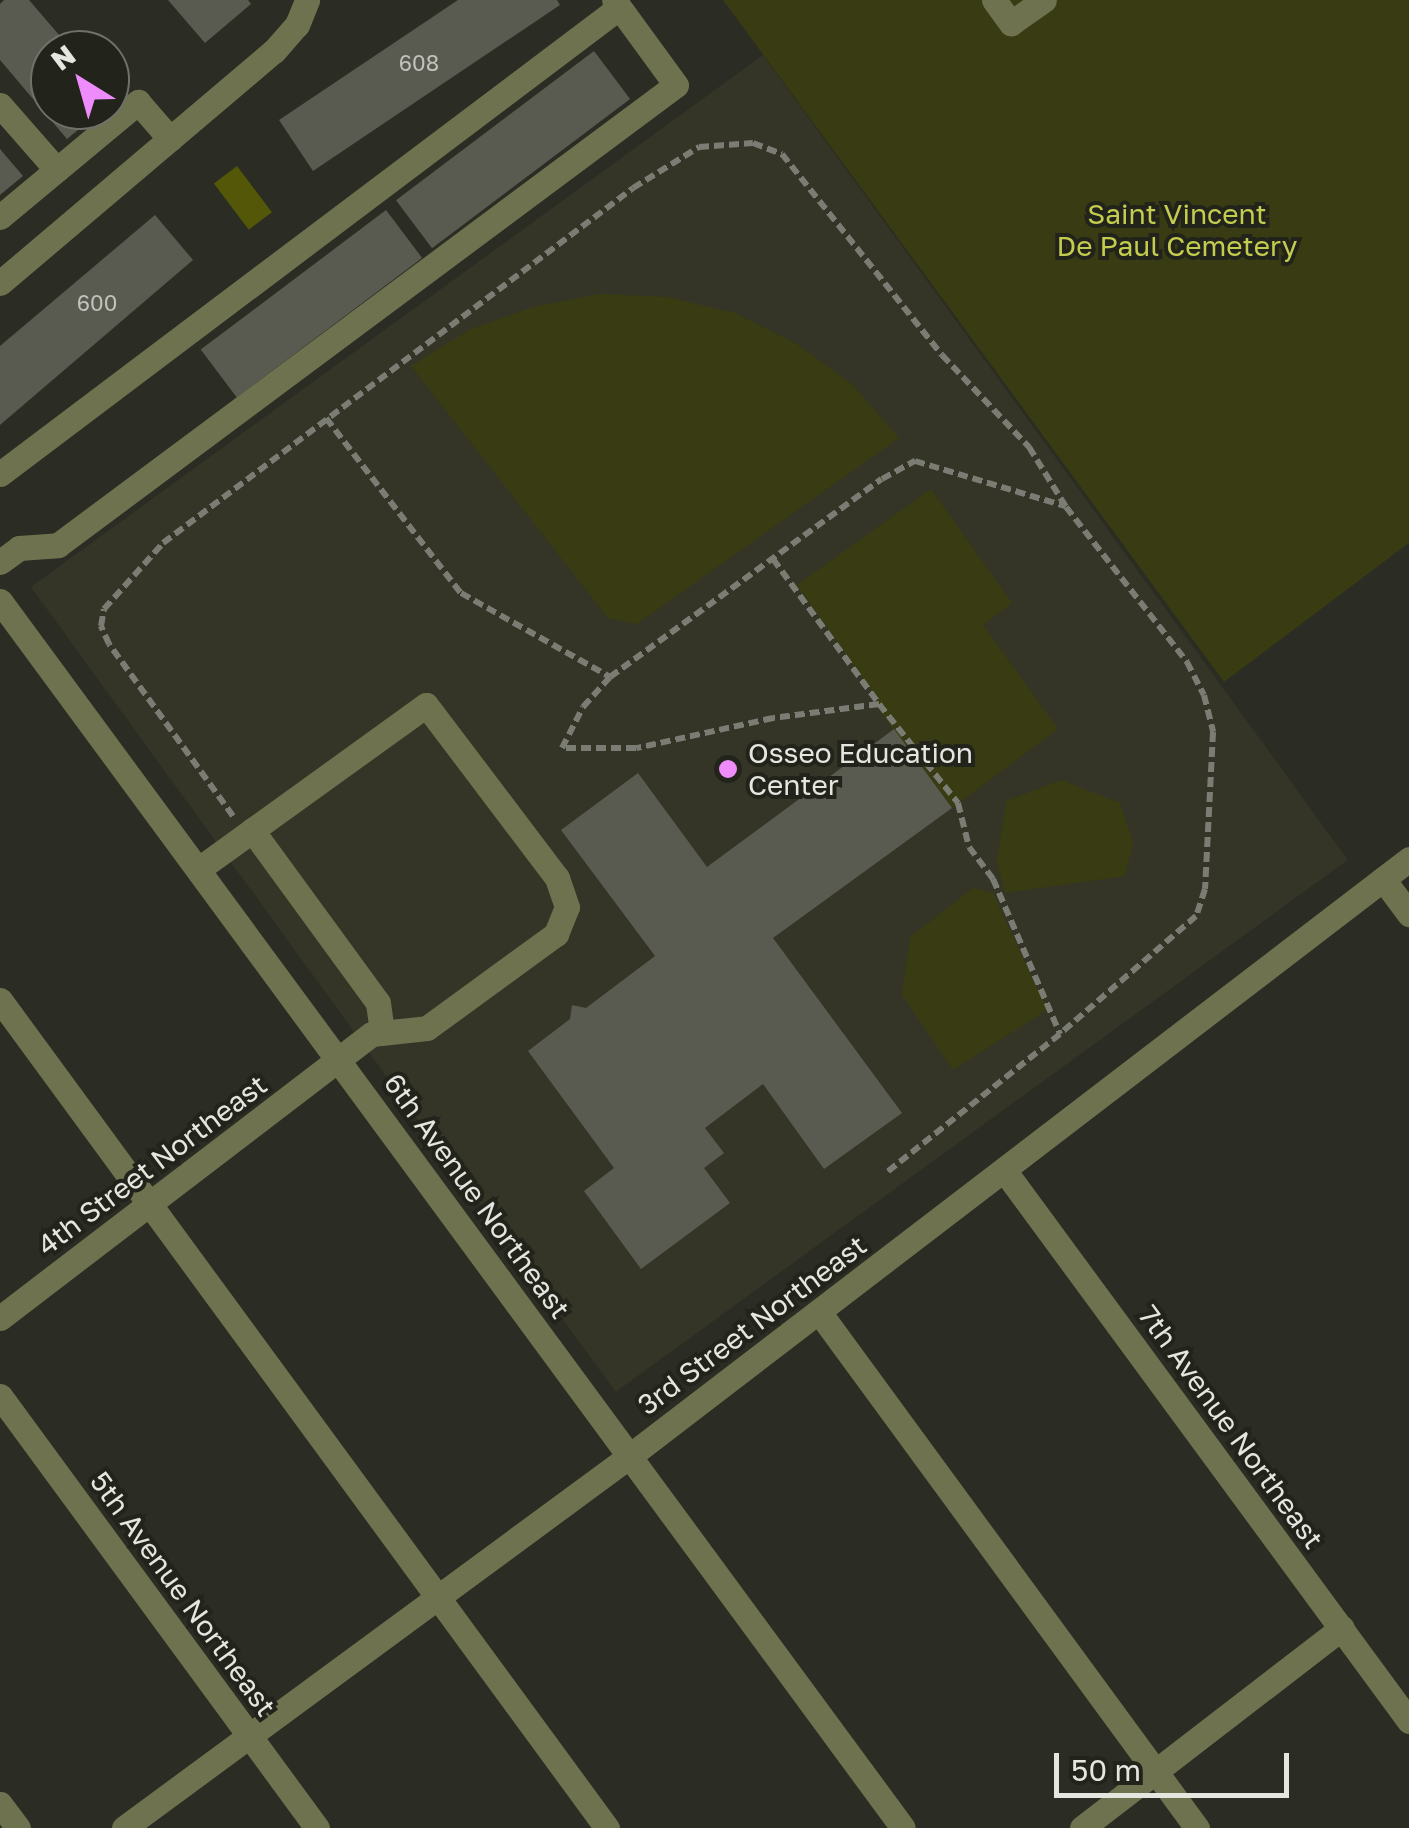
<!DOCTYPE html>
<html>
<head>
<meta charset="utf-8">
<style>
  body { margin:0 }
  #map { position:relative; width:1409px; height:1828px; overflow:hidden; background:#2b2c23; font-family:"Golos Text",sans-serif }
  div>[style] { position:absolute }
  .built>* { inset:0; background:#343526; transform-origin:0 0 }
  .green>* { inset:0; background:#393b12 }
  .water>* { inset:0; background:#535707; transform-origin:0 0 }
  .building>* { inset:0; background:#595b50; transform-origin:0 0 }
  .path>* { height:6px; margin-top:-3px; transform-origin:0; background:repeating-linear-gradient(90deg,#7b7c74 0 10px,transparent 0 15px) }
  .minor>* { height:25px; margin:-12.5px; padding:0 12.5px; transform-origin:12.5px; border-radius:12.5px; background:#6e724e }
  .dots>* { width:28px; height:28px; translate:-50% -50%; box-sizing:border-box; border:5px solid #22231a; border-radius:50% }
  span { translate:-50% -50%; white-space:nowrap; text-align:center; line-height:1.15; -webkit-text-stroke:8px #22231a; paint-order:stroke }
  .number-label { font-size:22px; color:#c2c3bc }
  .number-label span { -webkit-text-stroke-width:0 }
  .park-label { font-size:28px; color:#c4cc4f }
  .poi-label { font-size:28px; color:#e5e6e0 }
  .left { translate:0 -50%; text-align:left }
  .street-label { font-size:28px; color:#e5e6e0 }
  .north { position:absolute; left:30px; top:30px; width:100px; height:100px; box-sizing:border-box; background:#22231a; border:2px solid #707169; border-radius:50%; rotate:323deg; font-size:28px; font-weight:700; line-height:40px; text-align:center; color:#e5e6e0 }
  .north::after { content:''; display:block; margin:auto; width:35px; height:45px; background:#ed8cfa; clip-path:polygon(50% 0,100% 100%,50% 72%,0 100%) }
  .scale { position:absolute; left:1054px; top:1753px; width:235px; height:45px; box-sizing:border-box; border:5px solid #e5e6e0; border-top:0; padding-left:12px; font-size:30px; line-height:35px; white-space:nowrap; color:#e5e6e0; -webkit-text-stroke:8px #22231a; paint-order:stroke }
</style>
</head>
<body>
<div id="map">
  <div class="built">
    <div style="left:763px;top:55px;width:995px;height:905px;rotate:54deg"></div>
  </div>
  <div class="green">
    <div style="clip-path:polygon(723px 0,1409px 0,1409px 543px,1224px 682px)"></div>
    <div style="clip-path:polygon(600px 294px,668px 297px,735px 313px,797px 344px,853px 385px,899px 438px,637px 624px,608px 618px,411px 366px,469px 330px,533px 307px)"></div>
    <div style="clip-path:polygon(931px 489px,1012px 603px,983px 625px,1058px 729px,952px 808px,880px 711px,877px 698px,797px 585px)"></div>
    <div style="clip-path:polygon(1061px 780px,1120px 803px,1133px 843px,1125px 876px,1005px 893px,997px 861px,1006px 801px)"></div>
    <div style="clip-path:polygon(973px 888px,993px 893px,1047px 1010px,953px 1070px,902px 995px,910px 937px)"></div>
  </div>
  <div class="water">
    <div style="left:237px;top:166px;width:58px;height:29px;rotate:53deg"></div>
  </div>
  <div class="building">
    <div style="clip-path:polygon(4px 0,29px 0,72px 50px,50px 50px,50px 110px,102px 110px,67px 139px,0 60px,0 4px)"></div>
    <div style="clip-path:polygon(168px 0,248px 0,251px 4px,205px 43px)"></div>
    <div style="clip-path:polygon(458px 0,557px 0,560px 5px,313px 171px,279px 120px)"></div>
    <div style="left:594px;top:51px;width:60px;height:248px;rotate:53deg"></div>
    <div style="clip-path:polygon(0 149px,23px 176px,0 195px)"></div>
    <div style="left:386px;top:210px;width:60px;height:232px;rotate:53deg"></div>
    <div style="clip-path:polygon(155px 215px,193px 260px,0 425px,0 346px)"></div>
    <div style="clip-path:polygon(894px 729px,952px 808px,773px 938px,902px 1113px,824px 1169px,763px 1084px,705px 1128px,724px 1153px,704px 1168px,730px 1203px,641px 1269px,584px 1191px,614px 1168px,528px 1051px,570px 1019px,572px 1005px,586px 1008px,655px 956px,561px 830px,638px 773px,707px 867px)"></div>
  </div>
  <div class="path">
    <div style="left:326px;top:418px;width:221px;rotate:52.4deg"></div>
    <div style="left:461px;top:593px;width:171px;rotate:29.4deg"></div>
    <div style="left:773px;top:559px;width:180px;rotate:53.8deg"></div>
    <div style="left:879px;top:704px;width:127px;rotate:51.4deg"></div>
    <div style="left:958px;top:803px;width:45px;rotate:76deg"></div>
    <div style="left:969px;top:847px;width:40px;rotate:53deg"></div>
    <div style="left:993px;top:879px;width:169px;rotate:66.6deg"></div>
    <div style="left:879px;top:704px;width:107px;rotate:172.5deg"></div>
    <div style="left:773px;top:718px;width:140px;rotate:167.6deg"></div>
    <div style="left:636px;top:748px;width:74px;rotate:180deg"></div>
    <div style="left:562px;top:748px;width:46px;rotate:-62.9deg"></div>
    <div style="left:583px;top:707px;width:40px;rotate:-48deg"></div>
    <div style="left:610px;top:677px;width:336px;rotate:-36.1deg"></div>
    <div style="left:882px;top:479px;width:38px;rotate:-29deg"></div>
    <div style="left:915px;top:461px;width:157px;rotate:16.7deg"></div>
    <div style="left:233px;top:816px;width:212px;rotate:-125.8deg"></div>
    <div style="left:109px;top:644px;width:20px;rotate:-114deg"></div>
    <div style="left:101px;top:626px;width:17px;rotate:-80deg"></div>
    <div style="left:104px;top:609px;width:89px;rotate:-48.2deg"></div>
    <div style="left:163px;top:543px;width:589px;rotate:-37.06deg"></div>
    <div style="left:633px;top:188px;width:78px;rotate:-31.8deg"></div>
    <div style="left:699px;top:147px;width:54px;rotate:-4.2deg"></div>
    <div style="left:753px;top:143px;width:31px;rotate:21deg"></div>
    <div style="left:782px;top:154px;width:257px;rotate:51.5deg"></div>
    <div style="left:942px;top:355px;width:127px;rotate:46.6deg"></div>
    <div style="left:1029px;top:447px;width:70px;rotate:58.3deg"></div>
    <div style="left:1066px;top:507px;width:197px;rotate:52deg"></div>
    <div style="left:1187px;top:662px;width:37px;rotate:63deg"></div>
    <div style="left:1204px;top:695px;width:38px;rotate:76deg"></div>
    <div style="left:1213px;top:732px;width:157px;rotate:92.9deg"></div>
    <div style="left:1205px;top:889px;width:28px;rotate:108deg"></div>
    <div style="left:1196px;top:916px;width:180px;rotate:139.1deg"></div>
    <div style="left:1060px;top:1034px;width:223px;rotate:141.4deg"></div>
  </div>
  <div class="minor">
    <div style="left:994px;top:0;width:29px;rotate:54deg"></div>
    <div style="left:1011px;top:23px;width:40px;rotate:-34.9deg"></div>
    <div style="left:0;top:105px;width:86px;rotate:48.8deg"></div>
    <div style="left:0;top:217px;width:180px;rotate:-39.8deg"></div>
    <div style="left:138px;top:102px;width:49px;rotate:49.1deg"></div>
    <div style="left:0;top:283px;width:359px;rotate:-40.3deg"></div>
    <div style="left:274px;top:51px;width:35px;rotate:-49deg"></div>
    <div style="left:297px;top:25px;width:27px;rotate:-68deg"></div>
    <div style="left:0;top:474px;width:773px;rotate:-37deg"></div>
    <div style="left:0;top:562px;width:24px;rotate:-36deg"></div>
    <div style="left:19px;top:548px;width:39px;rotate:-4deg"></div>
    <div style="left:58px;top:545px;width:770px;rotate:-36.66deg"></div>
    <div style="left:676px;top:85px;width:105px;rotate:-126.1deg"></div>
    <div style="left:0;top:601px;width:1523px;rotate:53.65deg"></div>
    <div style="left:252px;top:830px;width:214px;rotate:53.9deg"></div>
    <div style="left:378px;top:1003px;width:30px;rotate:82deg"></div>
    <div style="left:1383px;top:879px;width:44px;rotate:53.4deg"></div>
    <div style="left:0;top:1000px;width:1027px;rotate:53.76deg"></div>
    <div style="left:1004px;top:1170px;width:684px;rotate:53.68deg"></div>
    <div style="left:819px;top:1312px;width:640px;rotate:53.78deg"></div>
    <div style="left:0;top:1318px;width:468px;rotate:-37.4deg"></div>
    <div style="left:372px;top:1034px;width:55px;rotate:-6.2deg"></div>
    <div style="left:427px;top:1028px;width:160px;rotate:-36.1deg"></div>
    <div style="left:556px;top:934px;width:29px;rotate:-68deg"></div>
    <div style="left:567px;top:907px;width:31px;rotate:-109deg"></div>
    <div style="left:557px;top:878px;width:217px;rotate:-127.1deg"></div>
    <div style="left:426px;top:705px;width:280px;rotate:144.2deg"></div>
    <div style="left:0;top:1396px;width:536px;rotate:53.73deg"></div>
    <div style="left:0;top:1804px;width:30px;rotate:53deg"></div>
    <div style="left:124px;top:1828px;width:629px;rotate:-36.34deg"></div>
    <div style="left:631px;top:1455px;width:980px;rotate:-37.45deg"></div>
    <div style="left:1082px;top:1828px;width:328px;rotate:-37.6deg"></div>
  </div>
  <div class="dots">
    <div style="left:728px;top:769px;background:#ed8cfa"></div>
  </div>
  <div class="number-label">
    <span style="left:419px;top:63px">608</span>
    <span style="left:97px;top:303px">600</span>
  </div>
  <div class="park-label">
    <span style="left:1177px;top:230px">Saint Vincent<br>De Paul Cemetery</span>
  </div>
  <div class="poi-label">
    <span class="left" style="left:748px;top:769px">Osseo Education<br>Center</span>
  </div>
  <div class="street-label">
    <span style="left:152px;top:1165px;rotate:-37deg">4th Street Northeast</span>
    <span style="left:477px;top:1196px;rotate:54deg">6th Avenue Northeast</span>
    <span style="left:752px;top:1325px;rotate:-37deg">3rd Street Northeast</span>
    <span style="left:1231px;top:1427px;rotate:54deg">7th Avenue Northeast</span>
    <span style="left:183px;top:1594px;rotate:54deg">5th Avenue Northeast</span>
  </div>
  <div class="north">N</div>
  <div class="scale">50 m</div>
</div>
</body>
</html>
